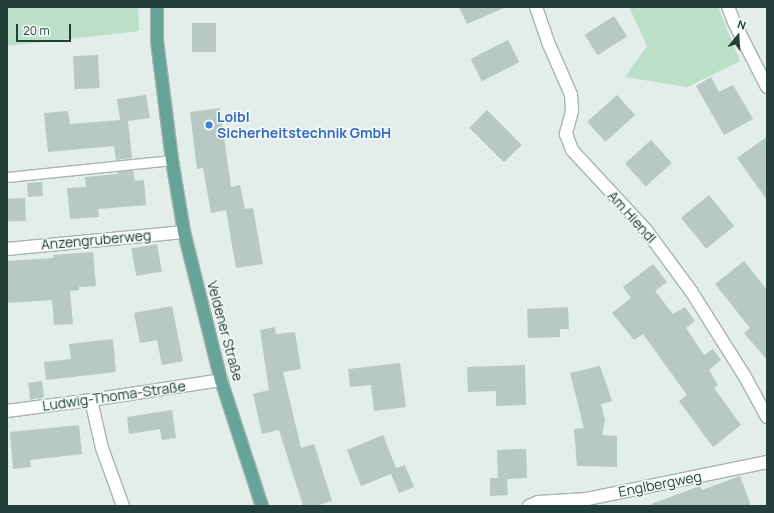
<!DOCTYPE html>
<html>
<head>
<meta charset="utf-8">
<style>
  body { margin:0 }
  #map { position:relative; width:774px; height:513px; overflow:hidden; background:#e3ede9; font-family:Manrope,sans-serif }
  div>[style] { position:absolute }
  .green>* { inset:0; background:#bbdfc7 }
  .building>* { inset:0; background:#b8c8c2; transform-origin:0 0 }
  .roads { filter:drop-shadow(1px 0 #a5b5b1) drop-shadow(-1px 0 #a5b5b1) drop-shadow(0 1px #a5b5b1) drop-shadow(0 -1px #a5b5b1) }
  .service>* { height:9px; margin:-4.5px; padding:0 4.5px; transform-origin:4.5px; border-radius:4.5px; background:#fff }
  .minor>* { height:12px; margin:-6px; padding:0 6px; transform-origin:6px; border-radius:6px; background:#fff }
  .primary>* { height:12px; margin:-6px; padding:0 6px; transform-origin:6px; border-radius:6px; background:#66a498 }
  .dots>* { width:11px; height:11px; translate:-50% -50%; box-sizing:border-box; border:2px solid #f3f9f7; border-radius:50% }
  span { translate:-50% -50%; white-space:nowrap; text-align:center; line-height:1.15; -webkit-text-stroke:3px #f3f9f7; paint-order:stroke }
  .shop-label { font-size:14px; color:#366cbe; font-weight:700 }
  .left { translate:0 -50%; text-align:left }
  .street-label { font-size:14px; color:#223f39 }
  .frame { position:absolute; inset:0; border:8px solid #223f39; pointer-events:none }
  .north { position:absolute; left:718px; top:16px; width:40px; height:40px; -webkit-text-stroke:3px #f3f9f7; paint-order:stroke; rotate:18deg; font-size:11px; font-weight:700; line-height:16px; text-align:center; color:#223f39 }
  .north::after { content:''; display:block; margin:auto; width:14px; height:18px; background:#223f39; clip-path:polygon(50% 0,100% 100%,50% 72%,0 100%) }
  .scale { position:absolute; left:16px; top:24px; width:55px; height:18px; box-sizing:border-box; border:2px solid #223f39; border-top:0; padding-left:5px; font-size:12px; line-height:14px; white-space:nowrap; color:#223f39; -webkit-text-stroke:3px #f3f9f7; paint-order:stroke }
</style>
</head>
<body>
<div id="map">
  <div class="green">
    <div style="clip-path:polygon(7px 7px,138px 7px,139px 31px,7px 46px)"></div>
    <div style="clip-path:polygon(629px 7px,718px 7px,740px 61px,687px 87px,625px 77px,647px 46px)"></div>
  </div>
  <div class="building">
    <div style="clip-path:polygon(459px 7px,506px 7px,467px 24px)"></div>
    <div style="left:614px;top:16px;width:24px;height:35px;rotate:57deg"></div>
    <div style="left:192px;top:23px;width:24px;height:29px"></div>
    <div style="left:508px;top:40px;width:25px;height:42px;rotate:63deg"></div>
    <div style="left:98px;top:55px;width:33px;height:25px;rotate:87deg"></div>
    <div style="clip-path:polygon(711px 77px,719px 92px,733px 85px,753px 119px,724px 135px,696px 86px)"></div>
    <div style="clip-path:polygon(146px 95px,150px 118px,128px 121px,132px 158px,116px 160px,114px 146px,48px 152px,44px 113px,68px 111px,70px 124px,120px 120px,117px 99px)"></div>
    <div style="left:617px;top:95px;width:27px;height:40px;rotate:48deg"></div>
    <div style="clip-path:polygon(220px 108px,231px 187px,240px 185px,245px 209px,253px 208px,263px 264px,236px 268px,226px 210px,211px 213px,203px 168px,197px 169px,190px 112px)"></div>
    <div style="left:487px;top:110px;width:49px;height:25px;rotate:45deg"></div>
    <div style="clip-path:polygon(767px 137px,767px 200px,737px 158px)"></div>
    <div style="left:651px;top:140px;width:31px;height:35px;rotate:48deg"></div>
    <div style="clip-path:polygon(133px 170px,135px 181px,144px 180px,146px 205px,98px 209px,99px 217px,70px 219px,67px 188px,86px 187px,85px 177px,117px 174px,117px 172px)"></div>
    <div style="left:42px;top:182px;width:14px;height:15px;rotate:86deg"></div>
    <div style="left:709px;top:195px;width:40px;height:36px;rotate:51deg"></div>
    <div style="left:25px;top:198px;width:23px;height:18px;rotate:88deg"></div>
    <div style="left:157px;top:244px;width:28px;height:26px;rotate:80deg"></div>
    <div style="clip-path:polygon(93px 252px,96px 286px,79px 287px,79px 290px,70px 291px,73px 324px,54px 325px,52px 300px,7px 303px,7px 261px,54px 258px,53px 255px)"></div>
    <div style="clip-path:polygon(744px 261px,767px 290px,767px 360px,744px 333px,750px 328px,715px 284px)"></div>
    <div style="clip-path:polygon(653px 264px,667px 282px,655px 291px,673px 314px,685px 307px,695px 321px,686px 328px,704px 355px,713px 349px,721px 360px,709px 370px,718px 385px,714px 388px,741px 425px,713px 447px,679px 401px,687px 395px,643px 334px,634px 340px,612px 313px,631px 298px,623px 287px)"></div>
    <div style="clip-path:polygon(172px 306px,183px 361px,162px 365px,157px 340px,140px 343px,134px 313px)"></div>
    <div style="clip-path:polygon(568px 307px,569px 329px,560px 329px,560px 337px,528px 338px,527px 309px)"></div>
    <div style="clip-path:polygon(275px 327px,276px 334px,295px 332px,301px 369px,283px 372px,301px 448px,314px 444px,332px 501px,316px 506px,303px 506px,279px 430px,262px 434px,253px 394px,269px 390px,260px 330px)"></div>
    <div style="clip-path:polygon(113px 339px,116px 372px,46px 380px,44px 362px,71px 359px,69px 344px)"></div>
    <div style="clip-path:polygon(400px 363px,406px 407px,374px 411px,371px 385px,350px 387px,348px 369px)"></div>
    <div style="clip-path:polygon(525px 365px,526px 405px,496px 406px,496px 391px,468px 392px,467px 367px)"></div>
    <div style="clip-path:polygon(600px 366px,612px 401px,601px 404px,605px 420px,602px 435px,617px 436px,617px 467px,577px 466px,574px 429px,584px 428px,570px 373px)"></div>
    <div style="left:42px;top:381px;width:17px;height:14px;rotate:83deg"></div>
    <div style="clip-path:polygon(172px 410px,176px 438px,162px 440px,160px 429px,129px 434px,127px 417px)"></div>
    <div style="clip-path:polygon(79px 425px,82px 454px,30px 460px,31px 467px,13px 469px,10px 432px)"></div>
    <div style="clip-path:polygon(383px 435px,396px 468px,405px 465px,414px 487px,399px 493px,391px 474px,361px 486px,347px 450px)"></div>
    <div style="clip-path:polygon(526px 449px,527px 478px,507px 479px,508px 495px,490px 496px,490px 478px,498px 478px,497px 450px)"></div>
    <div style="clip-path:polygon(740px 476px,751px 506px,652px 506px,651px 504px,700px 486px,702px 490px)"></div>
  </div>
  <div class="roads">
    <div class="service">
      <div style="left:7px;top:177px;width:166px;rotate:-5.9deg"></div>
    </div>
    <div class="minor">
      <div style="left:536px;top:7px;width:37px;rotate:71deg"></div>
      <div style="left:548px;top:42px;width:58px;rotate:66.5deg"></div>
      <div style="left:571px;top:95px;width:16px;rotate:86deg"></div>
      <div style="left:572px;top:111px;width:24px;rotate:105deg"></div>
      <div style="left:566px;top:134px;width:17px;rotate:69deg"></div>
      <div style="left:572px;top:150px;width:109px;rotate:47.2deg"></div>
      <div style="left:646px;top:230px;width:76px;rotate:53.6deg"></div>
      <div style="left:691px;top:291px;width:99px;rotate:57.8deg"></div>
      <div style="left:744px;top:375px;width:48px;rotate:61.3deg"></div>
      <div style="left:728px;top:7px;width:16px;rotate:68deg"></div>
      <div style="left:734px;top:22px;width:73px;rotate:63.1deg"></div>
      <div style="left:7px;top:249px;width:178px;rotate:-5.5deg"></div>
      <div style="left:91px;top:400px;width:49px;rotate:77.1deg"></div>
      <div style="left:102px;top:448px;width:62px;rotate:70.1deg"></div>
      <div style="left:7px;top:411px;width:85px;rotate:-7.5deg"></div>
      <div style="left:91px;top:400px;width:132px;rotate:-8.7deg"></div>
      <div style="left:529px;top:506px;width:10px;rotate:-24deg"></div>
      <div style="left:538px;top:502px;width:49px;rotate:-3.5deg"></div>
      <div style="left:587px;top:499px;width:184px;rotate:-11.6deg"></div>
    </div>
    <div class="primary">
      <div style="left:157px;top:7px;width:34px;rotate:90deg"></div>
      <div style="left:157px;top:41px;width:120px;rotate:82.8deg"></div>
      <div style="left:172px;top:160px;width:73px;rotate:80.5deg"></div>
      <div style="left:184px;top:232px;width:153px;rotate:76deg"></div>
      <div style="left:221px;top:380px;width:133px;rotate:72deg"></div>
    </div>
  </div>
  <div class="dots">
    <div style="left:209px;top:125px;background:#3f7fe0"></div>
  </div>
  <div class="shop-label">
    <span class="left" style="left:217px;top:125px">Loibl<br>Sicherheitstechnik GmbH</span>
  </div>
  <div class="street-label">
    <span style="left:632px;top:217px;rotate:48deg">Am Hiendl</span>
    <span style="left:96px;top:240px;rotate:-5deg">Anzengruberweg</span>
    <span style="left:225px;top:331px;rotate:75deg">Veldener Straße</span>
    <span style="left:114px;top:396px;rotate:-8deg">Ludwig-Thoma-Straße</span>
    <span style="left:660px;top:484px;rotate:-11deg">Englbergweg</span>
  </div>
  <div class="frame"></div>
  <div class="north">N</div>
  <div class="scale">20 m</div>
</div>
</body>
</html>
